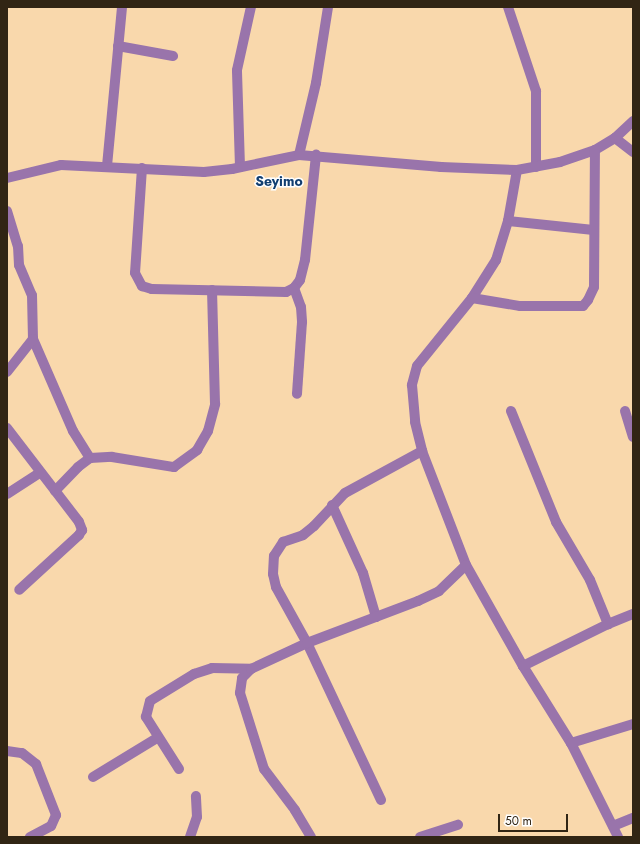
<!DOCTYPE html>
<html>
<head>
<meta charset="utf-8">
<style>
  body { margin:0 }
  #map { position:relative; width:640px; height:844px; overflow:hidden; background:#f9d8ac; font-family:Jost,sans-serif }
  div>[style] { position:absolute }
  .minor>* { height:10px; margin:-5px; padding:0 5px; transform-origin:5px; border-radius:5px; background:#9974ab }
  span { translate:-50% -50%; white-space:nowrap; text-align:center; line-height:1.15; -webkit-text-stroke:3px #fefefe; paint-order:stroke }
  .quarter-label { font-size:14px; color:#113e70; font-weight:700 }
  .frame { position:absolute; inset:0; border:8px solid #312514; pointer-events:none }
  .scale { position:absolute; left:498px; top:814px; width:70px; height:18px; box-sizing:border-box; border:2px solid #312514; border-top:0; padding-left:5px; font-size:12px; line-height:14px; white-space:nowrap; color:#312514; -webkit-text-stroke:3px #fefefe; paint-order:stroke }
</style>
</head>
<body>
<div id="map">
  <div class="minor">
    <div style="left:508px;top:7px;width:89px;rotate:71.6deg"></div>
    <div style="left:536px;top:91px;width:76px;rotate:90deg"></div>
    <div style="left:118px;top:46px;width:56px;rotate:10.3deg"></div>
    <div style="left:615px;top:138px;width:23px;rotate:38deg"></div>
    <div style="left:299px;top:155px;width:74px;rotate:-76.7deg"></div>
    <div style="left:316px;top:83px;width:77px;rotate:-81deg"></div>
    <div style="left:107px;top:166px;width:160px;rotate:-84.6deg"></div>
    <div style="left:240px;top:167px;width:97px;rotate:-91.8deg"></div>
    <div style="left:237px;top:70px;width:65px;rotate:-77.5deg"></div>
    <div style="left:142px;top:168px;width:105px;rotate:93.8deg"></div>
    <div style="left:135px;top:273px;width:15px;rotate:62deg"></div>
    <div style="left:142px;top:286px;width:10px;rotate:17deg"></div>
    <div style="left:152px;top:289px;width:134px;rotate:1.3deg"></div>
    <div style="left:286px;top:292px;width:9px;rotate:-27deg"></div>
    <div style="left:294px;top:288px;width:10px;rotate:-53deg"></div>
    <div style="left:300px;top:280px;width:21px;rotate:-76deg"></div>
    <div style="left:305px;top:260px;width:106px;rotate:-84deg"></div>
    <div style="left:517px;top:170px;width:52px;rotate:100deg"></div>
    <div style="left:508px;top:221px;width:41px;rotate:107.1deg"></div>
    <div style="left:496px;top:260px;width:45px;rotate:122.3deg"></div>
    <div style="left:472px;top:298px;width:87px;rotate:129deg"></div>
    <div style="left:417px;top:366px;width:20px;rotate:105deg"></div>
    <div style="left:412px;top:385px;width:37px;rotate:85deg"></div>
    <div style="left:415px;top:422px;width:30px;rotate:76deg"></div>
    <div style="left:422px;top:451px;width:122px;rotate:68.9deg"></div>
    <div style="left:466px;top:565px;width:116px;rotate:60.6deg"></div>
    <div style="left:523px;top:666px;width:91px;rotate:58.1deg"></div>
    <div style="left:571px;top:743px;width:105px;rotate:63.4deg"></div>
    <div style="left:7px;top:178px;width:56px;rotate:-13.5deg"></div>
    <div style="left:61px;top:165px;width:143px;rotate:2.8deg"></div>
    <div style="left:204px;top:172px;width:28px;rotate:-6deg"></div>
    <div style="left:232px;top:169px;width:68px;rotate:-11.8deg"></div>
    <div style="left:299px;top:155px;width:143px;rotate:4.8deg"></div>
    <div style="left:441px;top:167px;width:76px;rotate:2.3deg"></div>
    <div style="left:517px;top:170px;width:44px;rotate:-10.5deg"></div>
    <div style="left:560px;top:162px;width:37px;rotate:-19deg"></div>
    <div style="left:595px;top:150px;width:23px;rotate:-31deg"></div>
    <div style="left:615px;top:138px;width:25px;rotate:-43deg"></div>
    <div style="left:7px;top:211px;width:37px;rotate:73deg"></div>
    <div style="left:18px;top:246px;width:19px;rotate:87deg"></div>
    <div style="left:19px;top:265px;width:33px;rotate:67deg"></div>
    <div style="left:32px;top:295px;width:44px;rotate:88.7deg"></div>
    <div style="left:33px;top:339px;width:100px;rotate:66.5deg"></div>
    <div style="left:73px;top:431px;width:32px;rotate:58deg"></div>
    <div style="left:508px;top:221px;width:86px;rotate:6deg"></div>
    <div style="left:294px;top:288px;width:20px;rotate:70deg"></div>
    <div style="left:301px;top:307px;width:15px;rotate:86deg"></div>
    <div style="left:302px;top:322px;width:72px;rotate:94deg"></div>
    <div style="left:472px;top:298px;width:49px;rotate:9.5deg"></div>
    <div style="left:520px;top:306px;width:63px"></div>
    <div style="left:583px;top:306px;width:8px;rotate:-50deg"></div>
    <div style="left:588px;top:300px;width:14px;rotate:-65deg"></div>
    <div style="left:594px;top:287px;width:137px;rotate:-89.6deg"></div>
    <div style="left:7px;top:372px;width:42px;rotate:-51.8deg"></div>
    <div style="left:511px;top:411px;width:120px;rotate:67.9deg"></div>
    <div style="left:556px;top:522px;width:67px;rotate:59.6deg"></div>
    <div style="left:590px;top:580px;width:48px;rotate:67.8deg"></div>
    <div style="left:608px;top:624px;width:95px;rotate:153.7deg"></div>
    <div style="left:625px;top:411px;width:27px;rotate:73deg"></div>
    <div style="left:7px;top:428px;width:118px;rotate:52.5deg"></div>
    <div style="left:79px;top:522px;width:9px;rotate:69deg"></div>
    <div style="left:82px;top:530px;width:6px;rotate:121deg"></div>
    <div style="left:79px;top:535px;width:81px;rotate:137.5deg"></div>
    <div style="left:55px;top:491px;width:33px;rotate:-46deg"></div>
    <div style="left:78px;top:467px;width:15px;rotate:-37deg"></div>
    <div style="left:90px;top:458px;width:22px;rotate:-3deg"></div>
    <div style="left:112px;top:457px;width:63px;rotate:9.2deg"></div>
    <div style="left:174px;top:467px;width:29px;rotate:-36deg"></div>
    <div style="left:197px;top:450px;width:22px;rotate:-60deg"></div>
    <div style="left:208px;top:431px;width:28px;rotate:-75deg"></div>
    <div style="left:215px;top:404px;width:114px;rotate:-91.5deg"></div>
    <div style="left:7px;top:494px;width:40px;rotate:-32.9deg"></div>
    <div style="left:332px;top:505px;width:75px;rotate:65.5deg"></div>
    <div style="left:363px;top:573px;width:46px;rotate:73.5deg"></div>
    <div style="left:608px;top:624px;width:27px;rotate:-22deg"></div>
    <div style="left:571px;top:743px;width:65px;rotate:-17deg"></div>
    <div style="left:7px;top:751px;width:15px;rotate:8deg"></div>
    <div style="left:22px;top:753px;width:18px;rotate:38deg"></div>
    <div style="left:36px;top:764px;width:55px;rotate:68.6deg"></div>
    <div style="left:56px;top:815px;width:12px;rotate:114deg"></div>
    <div style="left:51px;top:826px;width:24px;rotate:152deg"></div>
    <div style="left:179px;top:769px;width:62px;rotate:-122.4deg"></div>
    <div style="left:146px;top:717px;width:16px;rotate:-76deg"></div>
    <div style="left:150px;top:701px;width:52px;rotate:-31.5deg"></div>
    <div style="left:194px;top:674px;width:19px;rotate:-18deg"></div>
    <div style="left:212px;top:668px;width:39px;rotate:1deg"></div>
    <div style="left:93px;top:777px;width:75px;rotate:-31.4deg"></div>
    <div style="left:381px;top:800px;width:174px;rotate:-115.2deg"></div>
    <div style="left:307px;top:643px;width:64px;rotate:-119deg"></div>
    <div style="left:276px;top:587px;width:13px;rotate:-103deg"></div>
    <div style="left:273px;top:574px;width:18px;rotate:-87deg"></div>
    <div style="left:274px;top:556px;width:17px;rotate:-57deg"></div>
    <div style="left:283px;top:542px;width:21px;rotate:-19deg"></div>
    <div style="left:303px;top:535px;width:14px;rotate:-39deg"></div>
    <div style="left:314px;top:526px;width:45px;rotate:-46.8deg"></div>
    <div style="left:345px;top:493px;width:88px;rotate:-28.6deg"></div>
    <div style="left:613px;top:826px;width:22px;rotate:-22deg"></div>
    <div style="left:190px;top:837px;width:21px;rotate:-71deg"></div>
    <div style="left:197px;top:817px;width:21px;rotate:-93deg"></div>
    <div style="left:311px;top:837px;width:31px;rotate:-121deg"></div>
    <div style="left:295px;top:810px;width:51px;rotate:-127.1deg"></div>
    <div style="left:264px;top:769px;width:80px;rotate:-107.5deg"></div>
    <div style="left:240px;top:693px;width:15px;rotate:-82deg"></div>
    <div style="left:242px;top:678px;width:13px;rotate:-45deg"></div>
    <div style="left:251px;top:669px;width:62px;rotate:-24.9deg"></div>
    <div style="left:307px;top:643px;width:119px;rotate:-20.7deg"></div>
    <div style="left:418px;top:601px;width:23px;rotate:-25deg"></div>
    <div style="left:439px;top:591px;width:37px;rotate:-44deg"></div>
    <div style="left:420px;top:837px;width:40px;rotate:-18deg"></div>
  </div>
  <div class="quarter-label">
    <span style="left:279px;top:181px">Seyimo</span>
  </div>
  <div class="frame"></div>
  <div class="scale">50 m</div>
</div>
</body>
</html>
